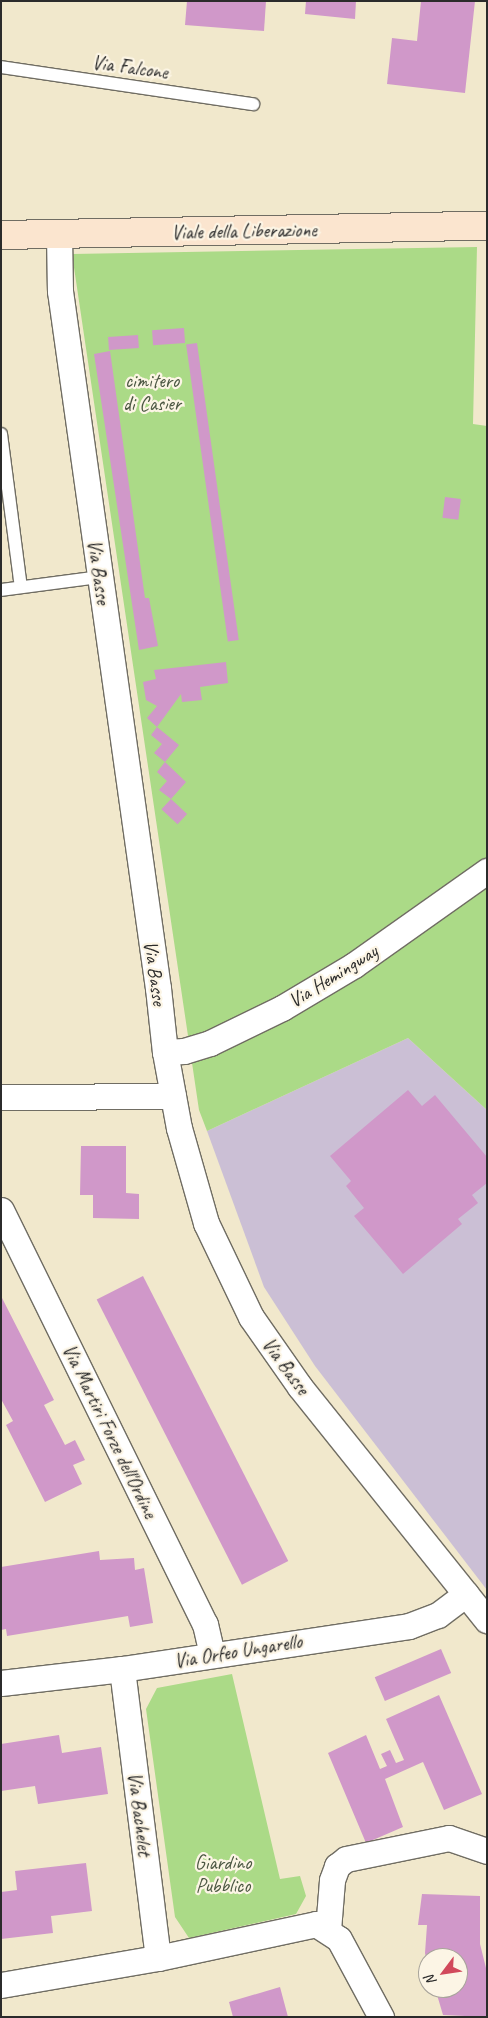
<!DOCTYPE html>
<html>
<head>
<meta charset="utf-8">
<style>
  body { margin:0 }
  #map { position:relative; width:488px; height:2018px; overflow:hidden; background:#f1e8cc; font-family:Caveat,sans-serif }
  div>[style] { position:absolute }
  .industrial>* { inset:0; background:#cbbfd5 }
  .green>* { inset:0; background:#abda87 }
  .building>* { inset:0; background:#d098c9; transform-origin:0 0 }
  .roads { filter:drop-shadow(1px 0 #706d63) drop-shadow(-1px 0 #706d63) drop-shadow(0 1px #706d63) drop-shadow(0 -1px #706d63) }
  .lane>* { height:12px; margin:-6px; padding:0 6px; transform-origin:6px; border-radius:6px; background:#fff }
  .street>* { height:25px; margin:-12.5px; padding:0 12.5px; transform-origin:12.5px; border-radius:12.5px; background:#fff }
  .secondary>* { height:28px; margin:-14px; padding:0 14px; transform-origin:14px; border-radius:14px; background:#fbe5cf }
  span { translate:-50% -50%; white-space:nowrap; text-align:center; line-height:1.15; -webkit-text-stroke:4.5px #fcf5e5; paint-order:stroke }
  .street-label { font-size:20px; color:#2b2b2b }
  .park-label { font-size:20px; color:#4b5742 }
  .frame { position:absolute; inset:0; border:2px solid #2b2b2b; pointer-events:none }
  .north { position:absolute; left:418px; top:1948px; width:50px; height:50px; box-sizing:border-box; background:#fcf5e5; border:1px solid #a8a49b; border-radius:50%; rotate:239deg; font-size:14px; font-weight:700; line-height:20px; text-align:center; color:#2b2b2b }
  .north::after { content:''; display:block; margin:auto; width:18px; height:22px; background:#d1495b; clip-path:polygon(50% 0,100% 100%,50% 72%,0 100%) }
</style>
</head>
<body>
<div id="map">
  <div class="industrial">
    <div style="clip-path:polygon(408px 1038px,487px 1110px,487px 1590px,315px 1366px,264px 1287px,207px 1131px)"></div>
  </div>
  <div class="green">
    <div style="clip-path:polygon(477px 247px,473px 424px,487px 426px,487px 1110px,408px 1038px,207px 1131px,199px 1110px,72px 254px)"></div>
    <div style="clip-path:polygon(232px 1674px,280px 1879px,300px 1876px,306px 1896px,296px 1914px,189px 1938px,175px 1917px,146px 1709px,157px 1688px)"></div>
  </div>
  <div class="building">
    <div style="clip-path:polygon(187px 1px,266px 1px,264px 31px,185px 25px)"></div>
    <div style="clip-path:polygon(306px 1px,356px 1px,355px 19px,305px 14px)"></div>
    <div style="clip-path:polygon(421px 1px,475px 1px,465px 93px,387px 84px,392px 38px,417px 41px)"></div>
    <div style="left:184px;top:328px;width:15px;height:32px;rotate:86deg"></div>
    <div style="left:138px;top:335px;width:13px;height:30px;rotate:86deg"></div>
    <div style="left:197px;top:343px;width:300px;height:11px;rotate:82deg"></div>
    <div style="clip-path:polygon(110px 351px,145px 598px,149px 598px,158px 646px,139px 650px,94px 354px)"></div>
    <div style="left:445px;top:497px;width:16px;height:21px;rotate:7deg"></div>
    <div style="clip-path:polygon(226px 662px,228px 683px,200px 687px,202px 700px,182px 702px,181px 694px,157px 727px,147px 718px,157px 706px,146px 700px,143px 682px,156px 679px,154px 670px)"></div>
    <div style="clip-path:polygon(157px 727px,179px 745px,165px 762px,154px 753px,162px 744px,151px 735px)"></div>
    <div style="clip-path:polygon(165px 762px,186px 782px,171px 799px,159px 790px,167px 781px,157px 772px)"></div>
    <div style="left:171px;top:799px;width:22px;height:14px;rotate:43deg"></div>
    <div style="clip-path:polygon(408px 1090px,422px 1106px,435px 1095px,487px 1157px,487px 1183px,472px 1195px,478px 1203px,458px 1219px,462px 1224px,403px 1274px,354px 1216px,364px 1208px,346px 1186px,351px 1181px,330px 1156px)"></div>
    <div style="clip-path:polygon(81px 1146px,126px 1146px,126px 1193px,139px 1194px,139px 1219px,93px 1218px,93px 1195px,80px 1195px)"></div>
    <div style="left:143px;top:1276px;width:320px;height:52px;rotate:63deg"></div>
    <div style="clip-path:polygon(1px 1296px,54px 1400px,44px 1405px,65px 1445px,75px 1440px,85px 1460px,73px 1465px,82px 1484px,45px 1502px,6px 1425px,13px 1421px,1px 1399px)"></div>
    <div style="clip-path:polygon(99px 1551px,100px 1560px,134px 1558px,135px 1570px,144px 1568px,153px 1623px,130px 1627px,128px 1616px,7px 1636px,6px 1629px,1px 1630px,1px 1567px)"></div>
    <div style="left:441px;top:1649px;width:26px;height:72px;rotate:67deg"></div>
    <div style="clip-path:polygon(439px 1695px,482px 1794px,444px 1810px,423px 1762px,385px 1779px,403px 1827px,366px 1843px,328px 1753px,366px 1735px,380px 1769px,387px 1766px,381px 1754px,390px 1750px,396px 1763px,404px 1760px,386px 1719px)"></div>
    <div style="clip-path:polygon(59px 1735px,62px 1753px,101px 1747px,108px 1794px,38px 1804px,35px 1786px,1px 1791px,1px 1744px)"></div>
    <div style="clip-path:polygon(86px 1863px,92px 1911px,51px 1916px,53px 1933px,1px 1939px,1px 1892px,17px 1890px,15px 1871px)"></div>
    <div style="clip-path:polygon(422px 1894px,480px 1896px,480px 1944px,487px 1972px,487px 2017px,443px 2015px,435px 1988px,458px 1988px,458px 1958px,428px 1958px,427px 1963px,425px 1953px,427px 1925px,418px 1925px)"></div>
    <div style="clip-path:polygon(280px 1987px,288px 2017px,233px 2017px,229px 2002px)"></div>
  </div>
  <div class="roads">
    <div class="lane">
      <div style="left:1px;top:67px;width:255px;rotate:8.4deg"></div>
      <div style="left:1px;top:434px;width:154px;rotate:82.6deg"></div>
      <div style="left:1px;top:590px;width:100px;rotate:-7.5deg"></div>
    </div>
    <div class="street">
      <div style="left:59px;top:235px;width:56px;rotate:89deg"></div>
      <div style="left:60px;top:291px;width:704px;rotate:82deg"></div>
      <div style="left:158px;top:988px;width:64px;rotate:83.8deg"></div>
      <div style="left:165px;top:1052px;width:77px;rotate:79.6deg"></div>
      <div style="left:179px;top:1128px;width:99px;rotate:74.1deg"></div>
      <div style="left:206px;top:1223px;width:104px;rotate:64.4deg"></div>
      <div style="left:251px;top:1317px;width:85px;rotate:55deg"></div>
      <div style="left:300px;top:1387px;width:299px;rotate:51.3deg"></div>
      <div style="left:165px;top:1052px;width:19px;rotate:-3deg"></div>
      <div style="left:184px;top:1051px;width:27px;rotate:-17deg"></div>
      <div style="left:210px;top:1043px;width:80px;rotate:-25.9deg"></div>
      <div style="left:282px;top:1008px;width:84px;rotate:-30.8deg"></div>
      <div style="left:354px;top:965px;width:163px;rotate:-35.3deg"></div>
      <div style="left:1px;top:1097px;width:172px;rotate:-0.3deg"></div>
      <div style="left:1px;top:1210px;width:462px;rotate:63.8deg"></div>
      <div style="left:205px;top:1624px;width:31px;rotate:77deg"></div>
      <div style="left:122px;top:1669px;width:291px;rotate:82.9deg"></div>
      <div style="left:1px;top:1683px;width:122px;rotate:-6.6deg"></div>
      <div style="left:122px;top:1669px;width:290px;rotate:-8.5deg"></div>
      <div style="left:409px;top:1626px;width:31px;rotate:-21deg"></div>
      <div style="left:438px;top:1615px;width:35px;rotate:-37deg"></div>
      <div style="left:328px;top:1930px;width:50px;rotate:-85.4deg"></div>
      <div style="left:332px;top:1880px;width:15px;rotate:-70deg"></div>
      <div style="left:337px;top:1866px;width:11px;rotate:-38deg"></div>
      <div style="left:346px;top:1859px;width:105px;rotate:-11.5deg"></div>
      <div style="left:449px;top:1838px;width:40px;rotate:18.9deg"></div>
      <div style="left:1px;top:1985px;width:159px;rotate:-9.8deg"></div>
      <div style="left:158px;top:1958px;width:162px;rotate:-12.1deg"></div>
      <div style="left:316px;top:1924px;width:27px;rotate:33deg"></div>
      <div style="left:339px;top:1939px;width:89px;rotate:61.7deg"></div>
    </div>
    <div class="secondary">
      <div style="left:1px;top:235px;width:486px;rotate:-1.1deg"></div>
    </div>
  </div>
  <div class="street-label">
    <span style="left:130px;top:67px;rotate:8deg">Via Falcone</span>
    <span style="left:244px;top:231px;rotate:-1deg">Viale della Liberazione</span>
    <span style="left:99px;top:572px;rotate:82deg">Via Basse</span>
    <span style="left:155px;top:973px;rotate:82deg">Via Basse</span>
    <span style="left:333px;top:976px;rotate:-32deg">Via Hemingway</span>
    <span style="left:286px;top:1366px;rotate:54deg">Via Basse</span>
    <span style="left:110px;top:1431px;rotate:64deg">Via Martiri Forze dell'Ordine</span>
    <span style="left:238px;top:1651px;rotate:-9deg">Via Orfeo Ungarello</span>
    <span style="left:140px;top:1814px;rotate:83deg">Via Bachelet</span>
  </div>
  <div class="park-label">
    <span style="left:152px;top:392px">cimitero<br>di Casier</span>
    <span style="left:223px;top:1874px">Giardino<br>Pubblico</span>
  </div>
  <div class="frame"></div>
  <div class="north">N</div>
</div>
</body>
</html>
